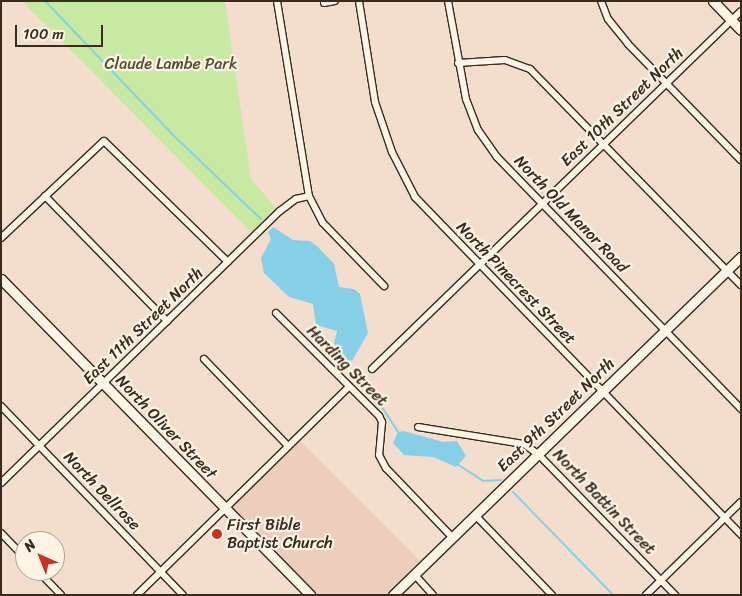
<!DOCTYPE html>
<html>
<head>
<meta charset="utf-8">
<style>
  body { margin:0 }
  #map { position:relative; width:742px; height:596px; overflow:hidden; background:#f3decd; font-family:Sriracha,sans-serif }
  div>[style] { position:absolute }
  .built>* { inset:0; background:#edcebc }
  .green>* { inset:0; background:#c7e9a2 }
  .water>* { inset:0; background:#86d0e7 }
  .stream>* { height:2px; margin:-1px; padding:0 1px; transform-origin:1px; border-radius:1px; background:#86d0e7 }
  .roads { filter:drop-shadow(1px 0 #3b2a1e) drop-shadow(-1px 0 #3b2a1e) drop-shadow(0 1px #3b2a1e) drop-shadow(0 -1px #3b2a1e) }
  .street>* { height:6px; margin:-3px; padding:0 3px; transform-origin:3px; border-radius:3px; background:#fcf5e5 }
  .secondary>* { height:9px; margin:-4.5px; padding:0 4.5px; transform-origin:4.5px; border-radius:4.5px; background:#fcf5e5 }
  .dots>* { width:14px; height:14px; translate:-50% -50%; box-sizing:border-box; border:2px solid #fcf5e5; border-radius:50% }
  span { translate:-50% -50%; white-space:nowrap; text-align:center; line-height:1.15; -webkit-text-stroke:4.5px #fcf5e5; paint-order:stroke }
  .park-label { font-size:16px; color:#575038 }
  .street-label { font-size:16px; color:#3b2a1e }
  .poi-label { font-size:16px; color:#3b2a1e }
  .left { translate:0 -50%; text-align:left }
  .frame { position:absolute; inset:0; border:2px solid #3b2a1e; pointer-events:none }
  .north { position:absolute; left:15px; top:531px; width:50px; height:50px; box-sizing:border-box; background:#fcf5e5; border:1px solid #afa495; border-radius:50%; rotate:316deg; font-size:14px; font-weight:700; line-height:20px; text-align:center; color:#3b2a1e }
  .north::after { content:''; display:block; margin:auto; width:18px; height:22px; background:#c8321e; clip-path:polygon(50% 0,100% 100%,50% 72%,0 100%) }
  .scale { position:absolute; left:15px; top:25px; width:88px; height:22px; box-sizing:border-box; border:2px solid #3b2a1e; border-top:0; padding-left:6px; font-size:15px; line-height:18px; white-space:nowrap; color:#3b2a1e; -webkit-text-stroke:4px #fcf5e5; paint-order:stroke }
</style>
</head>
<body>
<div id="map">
  <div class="built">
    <div style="clip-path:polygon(300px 441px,421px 562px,387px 595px,316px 595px,234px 510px,236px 503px)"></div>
  </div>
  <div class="green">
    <div style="clip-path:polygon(22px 1px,225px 1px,251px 179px,276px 208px,252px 233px)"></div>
  </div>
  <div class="water">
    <div style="clip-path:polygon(273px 227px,293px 240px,310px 241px,318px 247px,334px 264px,339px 287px,354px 289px,360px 294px,368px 333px,352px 361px,344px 359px,338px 351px,334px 343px,337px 331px,316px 325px,313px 304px,289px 297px,264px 273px,261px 258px,271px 239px,268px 232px)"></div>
    <div style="clip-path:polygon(404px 431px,443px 442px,457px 441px,466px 456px,456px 467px,433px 457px,404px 455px,393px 443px,398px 432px)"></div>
  </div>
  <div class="stream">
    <div style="left:45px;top:1px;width:184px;rotate:46.3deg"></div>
    <div style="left:172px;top:134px;width:123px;rotate:43.7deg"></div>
    <div style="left:359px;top:371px;width:72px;rotate:57.4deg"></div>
    <div style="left:457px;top:464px;width:31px;rotate:33deg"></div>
    <div style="left:483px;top:481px;width:18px;rotate:-3deg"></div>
    <div style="left:513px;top:492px;width:144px;rotate:45.8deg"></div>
  </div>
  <div class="roads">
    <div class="street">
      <div style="left:277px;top:1px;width:198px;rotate:80.7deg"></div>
      <div style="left:309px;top:196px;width:30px;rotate:63deg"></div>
      <div style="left:323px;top:223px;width:88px;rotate:45.9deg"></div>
      <div style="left:359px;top:1px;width:102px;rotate:81deg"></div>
      <div style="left:375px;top:102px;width:53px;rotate:71.2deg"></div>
      <div style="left:392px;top:152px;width:51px;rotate:62.9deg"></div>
      <div style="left:415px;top:197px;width:470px;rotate:46deg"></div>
      <div style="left:448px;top:1px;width:100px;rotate:79.6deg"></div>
      <div style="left:466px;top:99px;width:33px;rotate:69deg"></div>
      <div style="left:478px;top:130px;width:33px;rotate:55deg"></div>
      <div style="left:497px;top:157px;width:351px;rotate:45.9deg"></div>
      <div style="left:601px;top:1px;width:19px;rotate:69deg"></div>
      <div style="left:608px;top:19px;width:32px;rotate:51deg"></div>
      <div style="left:628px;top:44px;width:162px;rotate:45.8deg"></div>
      <div style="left:324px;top:3px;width:11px;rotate:-10deg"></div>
      <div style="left:458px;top:63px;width:47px;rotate:-3.7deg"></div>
      <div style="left:505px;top:60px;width:27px;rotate:20deg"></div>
      <div style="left:530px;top:69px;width:302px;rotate:45.7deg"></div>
      <div style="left:45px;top:196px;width:175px;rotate:45.7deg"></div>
      <div style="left:1px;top:238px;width:141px;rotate:-43.3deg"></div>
      <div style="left:104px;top:141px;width:173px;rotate:44.3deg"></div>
      <div style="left:276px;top:313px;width:146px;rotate:45deg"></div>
      <div style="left:379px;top:416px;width:7px;rotate:63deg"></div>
      <div style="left:382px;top:422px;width:33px;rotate:95deg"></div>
      <div style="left:379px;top:455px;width:15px;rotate:62deg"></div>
      <div style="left:386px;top:468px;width:95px;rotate:46.3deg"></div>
      <div style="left:204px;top:359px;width:121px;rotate:46deg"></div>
      <div style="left:372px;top:369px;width:514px;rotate:-44.13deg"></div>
      <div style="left:1px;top:406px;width:262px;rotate:46.1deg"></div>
      <div style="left:418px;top:427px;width:107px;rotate:9.1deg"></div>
      <div style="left:524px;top:444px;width:17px;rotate:36deg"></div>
      <div style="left:538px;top:454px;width:197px;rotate:45.8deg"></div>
      <div style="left:1px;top:483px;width:390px;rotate:-44.3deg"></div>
      <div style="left:280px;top:211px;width:20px;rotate:-37deg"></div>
      <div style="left:296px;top:199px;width:13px;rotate:-13deg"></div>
      <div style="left:475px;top:515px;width:111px;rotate:46.1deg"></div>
      <div style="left:1px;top:533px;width:35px;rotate:46deg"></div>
      <div style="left:38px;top:571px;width:33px;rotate:46deg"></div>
      <div style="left:414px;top:574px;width:28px;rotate:48deg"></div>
      <div style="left:137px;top:595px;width:297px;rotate:-44.5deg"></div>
      <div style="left:646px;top:595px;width:133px;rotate:-44.4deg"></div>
    </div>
    <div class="secondary">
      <div style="left:713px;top:1px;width:40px;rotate:46deg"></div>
      <div style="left:1px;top:279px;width:442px;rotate:45.6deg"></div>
      <div style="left:393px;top:595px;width:485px;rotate:-44.2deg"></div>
    </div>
  </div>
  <div class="dots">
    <div style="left:217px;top:534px;background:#c8321e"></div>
  </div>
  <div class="park-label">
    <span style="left:171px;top:64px">Claude Lambe Park</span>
  </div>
  <div class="street-label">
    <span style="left:622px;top:107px;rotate:-44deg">East 10th Street North</span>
    <span style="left:571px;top:214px;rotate:46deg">North Old Manor Road</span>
    <span style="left:516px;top:283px;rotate:46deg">North Pinecrest Street</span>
    <span style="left:143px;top:326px;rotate:-44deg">East 11th Street North</span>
    <span style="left:347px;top:366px;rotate:45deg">Harding Street</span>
    <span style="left:556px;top:415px;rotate:-44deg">East 9th Street North</span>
    <span style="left:166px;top:427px;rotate:46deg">North Oliver Street</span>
    <span style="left:102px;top:491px;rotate:46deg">North Dellrose</span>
    <span style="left:604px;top:502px;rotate:46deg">North Battin Street</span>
  </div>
  <div class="poi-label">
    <span class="left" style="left:227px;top:534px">First Bible<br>Baptist Church</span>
  </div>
  <div class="frame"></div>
  <div class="north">N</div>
  <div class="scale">100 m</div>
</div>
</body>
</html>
